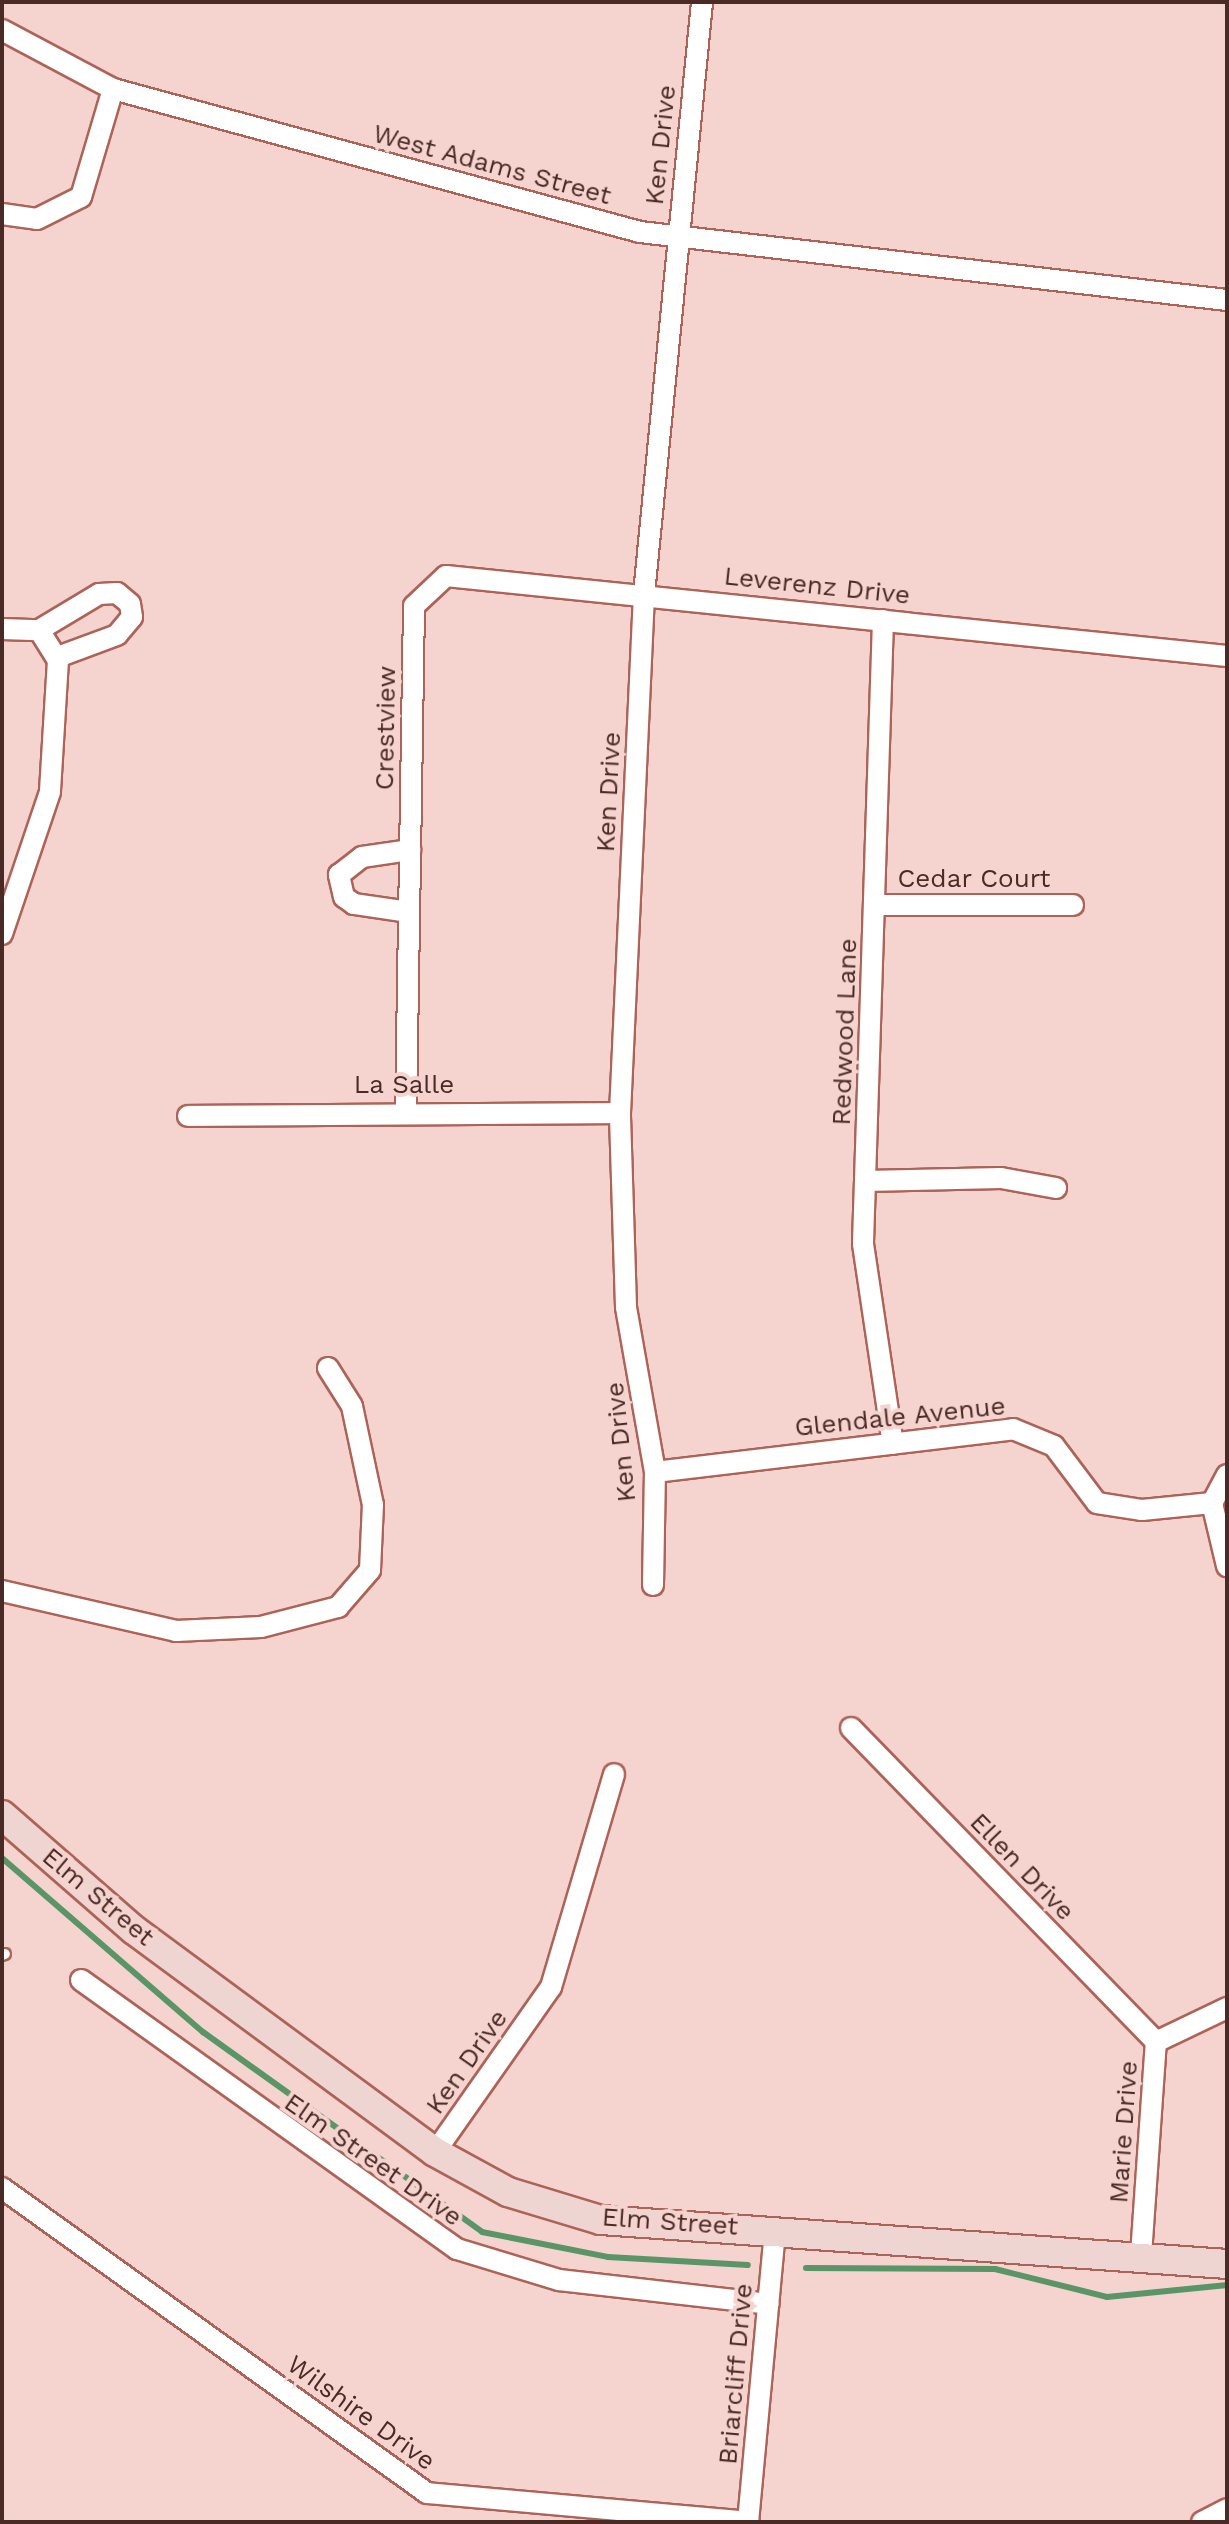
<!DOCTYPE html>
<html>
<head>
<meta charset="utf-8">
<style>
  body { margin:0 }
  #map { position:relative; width:1229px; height:2524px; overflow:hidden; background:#f5d3ce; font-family:"Work Sans",sans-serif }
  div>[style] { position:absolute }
  .stream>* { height:6px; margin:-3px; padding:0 3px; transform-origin:3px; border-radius:3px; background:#599566 }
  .roads { filter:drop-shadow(2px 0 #ad6358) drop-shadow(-2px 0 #ad6358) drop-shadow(0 2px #ad6358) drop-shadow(0 -2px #ad6358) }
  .service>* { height:10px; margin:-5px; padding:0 5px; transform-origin:5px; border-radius:5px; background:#fff }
  .minor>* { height:20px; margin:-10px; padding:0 10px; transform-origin:10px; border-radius:10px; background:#fff }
  .secondary>* { height:28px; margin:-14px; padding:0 14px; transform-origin:14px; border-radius:14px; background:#efd5d1 }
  span { translate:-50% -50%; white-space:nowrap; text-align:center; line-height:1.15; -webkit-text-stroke:8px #f5d3ce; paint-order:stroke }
  .street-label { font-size:26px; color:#4a2a25 }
  .frame { position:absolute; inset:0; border:4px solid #4a2a25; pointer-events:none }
</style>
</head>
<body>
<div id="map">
  <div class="stream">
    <div style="left:2px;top:1858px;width:266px;rotate:40.9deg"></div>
    <div style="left:203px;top:2032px;width:343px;rotate:35.6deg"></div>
    <div style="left:482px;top:2232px;width:128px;rotate:11.2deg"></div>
    <div style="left:608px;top:2257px;width:140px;rotate:3.3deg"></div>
    <div style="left:806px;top:2268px;width:189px;rotate:0.3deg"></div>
    <div style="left:995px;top:2269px;width:115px;rotate:14deg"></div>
    <div style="left:1107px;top:2297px;width:121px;rotate:-5.7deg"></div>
  </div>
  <div class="roads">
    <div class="service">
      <div style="left:2px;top:1955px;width:3px;rotate:-18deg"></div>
    </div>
    <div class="minor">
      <div style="left:2px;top:30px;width:126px;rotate:28deg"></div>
      <div style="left:113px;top:89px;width:546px;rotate:15.18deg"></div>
      <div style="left:640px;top:232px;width:591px;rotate:6.61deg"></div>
      <div style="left:2px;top:214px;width:35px;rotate:8deg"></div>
      <div style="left:37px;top:219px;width:49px;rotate:-26.6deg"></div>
      <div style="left:81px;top:197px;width:113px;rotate:-73.5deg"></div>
      <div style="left:883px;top:620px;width:624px;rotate:91.84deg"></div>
      <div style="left:863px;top:1244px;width:202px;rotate:81.5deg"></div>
      <div style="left:2px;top:629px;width:37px;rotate:2deg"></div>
      <div style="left:39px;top:630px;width:36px;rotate:58deg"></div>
      <div style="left:58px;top:660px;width:132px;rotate:93.5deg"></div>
      <div style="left:50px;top:792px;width:150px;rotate:108.7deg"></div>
      <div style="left:39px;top:630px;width:70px;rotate:-31deg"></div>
      <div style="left:99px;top:594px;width:18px;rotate:-3deg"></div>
      <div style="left:117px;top:593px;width:17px;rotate:40deg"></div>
      <div style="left:130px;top:604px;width:13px;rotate:81deg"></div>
      <div style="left:132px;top:617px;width:23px;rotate:130deg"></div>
      <div style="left:117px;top:635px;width:63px;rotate:159.6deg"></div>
      <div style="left:875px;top:905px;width:198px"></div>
      <div style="left:409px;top:912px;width:56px;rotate:-171.7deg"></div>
      <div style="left:354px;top:904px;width:12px;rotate:-145deg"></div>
      <div style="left:344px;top:897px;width:23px;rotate:-103deg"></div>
      <div style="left:339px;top:875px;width:29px;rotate:-38deg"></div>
      <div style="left:362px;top:857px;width:49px;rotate:-8.3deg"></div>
      <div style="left:406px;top:1109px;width:503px;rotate:-89.09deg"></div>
      <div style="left:414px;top:606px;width:44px;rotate:-43.2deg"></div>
      <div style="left:446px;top:576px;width:785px;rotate:5.85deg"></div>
      <div style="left:188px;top:1116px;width:432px;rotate:-0.4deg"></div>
      <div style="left:866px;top:1181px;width:135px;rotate:-1.3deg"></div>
      <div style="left:1001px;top:1178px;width:56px;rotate:10.3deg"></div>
      <div style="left:655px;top:1472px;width:361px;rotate:-6.8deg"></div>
      <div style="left:1013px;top:1429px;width:44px;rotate:22.5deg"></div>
      <div style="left:1054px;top:1446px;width:71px;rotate:53deg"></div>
      <div style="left:1097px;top:1503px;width:46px;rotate:8.8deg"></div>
      <div style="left:1142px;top:1510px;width:70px;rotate:-5.7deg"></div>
      <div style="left:1227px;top:1475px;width:32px;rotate:118deg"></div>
      <div style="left:1212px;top:1503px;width:65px;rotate:76.6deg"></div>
      <div style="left:653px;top:1585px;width:113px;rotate:-89deg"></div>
      <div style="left:655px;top:1472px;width:168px;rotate:-100deg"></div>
      <div style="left:626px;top:1307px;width:194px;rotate:-91.8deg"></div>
      <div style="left:620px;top:1113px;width:520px;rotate:-87.35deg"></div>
      <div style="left:644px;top:594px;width:595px;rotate:-84.4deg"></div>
      <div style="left:2px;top:1591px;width:179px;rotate:12.9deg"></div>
      <div style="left:176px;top:1631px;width:85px;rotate:-2.7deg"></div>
      <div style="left:261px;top:1627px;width:80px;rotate:-14.6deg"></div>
      <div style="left:338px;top:1607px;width:49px;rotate:-49.1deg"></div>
      <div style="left:370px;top:1570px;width:65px;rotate:-87.4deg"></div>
      <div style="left:373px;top:1505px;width:101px;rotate:-102deg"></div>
      <div style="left:352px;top:1406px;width:45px;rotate:-122.3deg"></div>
      <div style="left:851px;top:1728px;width:438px;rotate:45.8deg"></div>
      <div style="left:81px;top:1980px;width:462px;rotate:35.6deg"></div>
      <div style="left:457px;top:2249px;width:107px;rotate:16.9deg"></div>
      <div style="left:559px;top:2280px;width:211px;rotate:6.5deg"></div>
      <div style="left:1156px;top:2042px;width:79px;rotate:-25.6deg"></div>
      <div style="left:435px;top:2152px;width:202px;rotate:-54.9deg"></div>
      <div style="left:551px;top:1987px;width:222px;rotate:-73.5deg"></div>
      <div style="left:2px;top:2188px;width:523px;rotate:35.67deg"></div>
      <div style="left:427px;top:2493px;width:323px;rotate:5.1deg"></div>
      <div style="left:1141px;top:2255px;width:214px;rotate:-86deg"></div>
      <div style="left:748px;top:2522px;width:293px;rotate:-84.7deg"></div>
      <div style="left:1202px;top:2522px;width:28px;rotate:-27deg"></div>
    </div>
    <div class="secondary">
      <div style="left:2px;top:1815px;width:175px;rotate:41.1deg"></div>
      <div style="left:134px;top:1930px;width:374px;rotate:36.4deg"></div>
      <div style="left:435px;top:2152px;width:83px;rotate:28.7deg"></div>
      <div style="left:508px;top:2192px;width:97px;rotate:16.8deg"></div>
      <div style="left:601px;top:2220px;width:628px;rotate:4.02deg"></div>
    </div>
  </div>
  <div class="street-label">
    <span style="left:661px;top:145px;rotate:-84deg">Ken Drive</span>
    <span style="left:492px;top:165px;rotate:15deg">West Adams Street</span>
    <span style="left:817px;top:586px;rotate:6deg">Leverenz Drive</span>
    <span style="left:386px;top:728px;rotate:-89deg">Crestview</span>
    <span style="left:609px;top:792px;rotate:-87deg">Ken Drive</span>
    <span style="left:974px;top:879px">Cedar Court</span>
    <span style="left:845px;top:1032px;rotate:-88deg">Redwood Lane</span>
    <span style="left:404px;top:1085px">La Salle</span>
    <span style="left:900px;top:1417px;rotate:-6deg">Glendale Avenue</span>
    <span style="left:621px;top:1442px;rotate:-96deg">Ken Drive</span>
    <span style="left:1022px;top:1867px;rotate:46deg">Ellen Drive</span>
    <span style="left:98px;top:1897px;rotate:40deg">Elm Street</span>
    <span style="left:467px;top:2062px;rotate:-55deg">Ken Drive</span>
    <span style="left:1124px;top:2132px;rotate:-86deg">Marie Drive</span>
    <span style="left:373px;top:2160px;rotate:35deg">Elm Street Drive</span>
    <span style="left:670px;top:2222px;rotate:4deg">Elm Street</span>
    <span style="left:736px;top:2374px;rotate:-85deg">Briarcliff Drive</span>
    <span style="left:361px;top:2413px;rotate:36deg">Wilshire Drive</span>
  </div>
  <div class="frame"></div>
</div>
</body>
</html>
